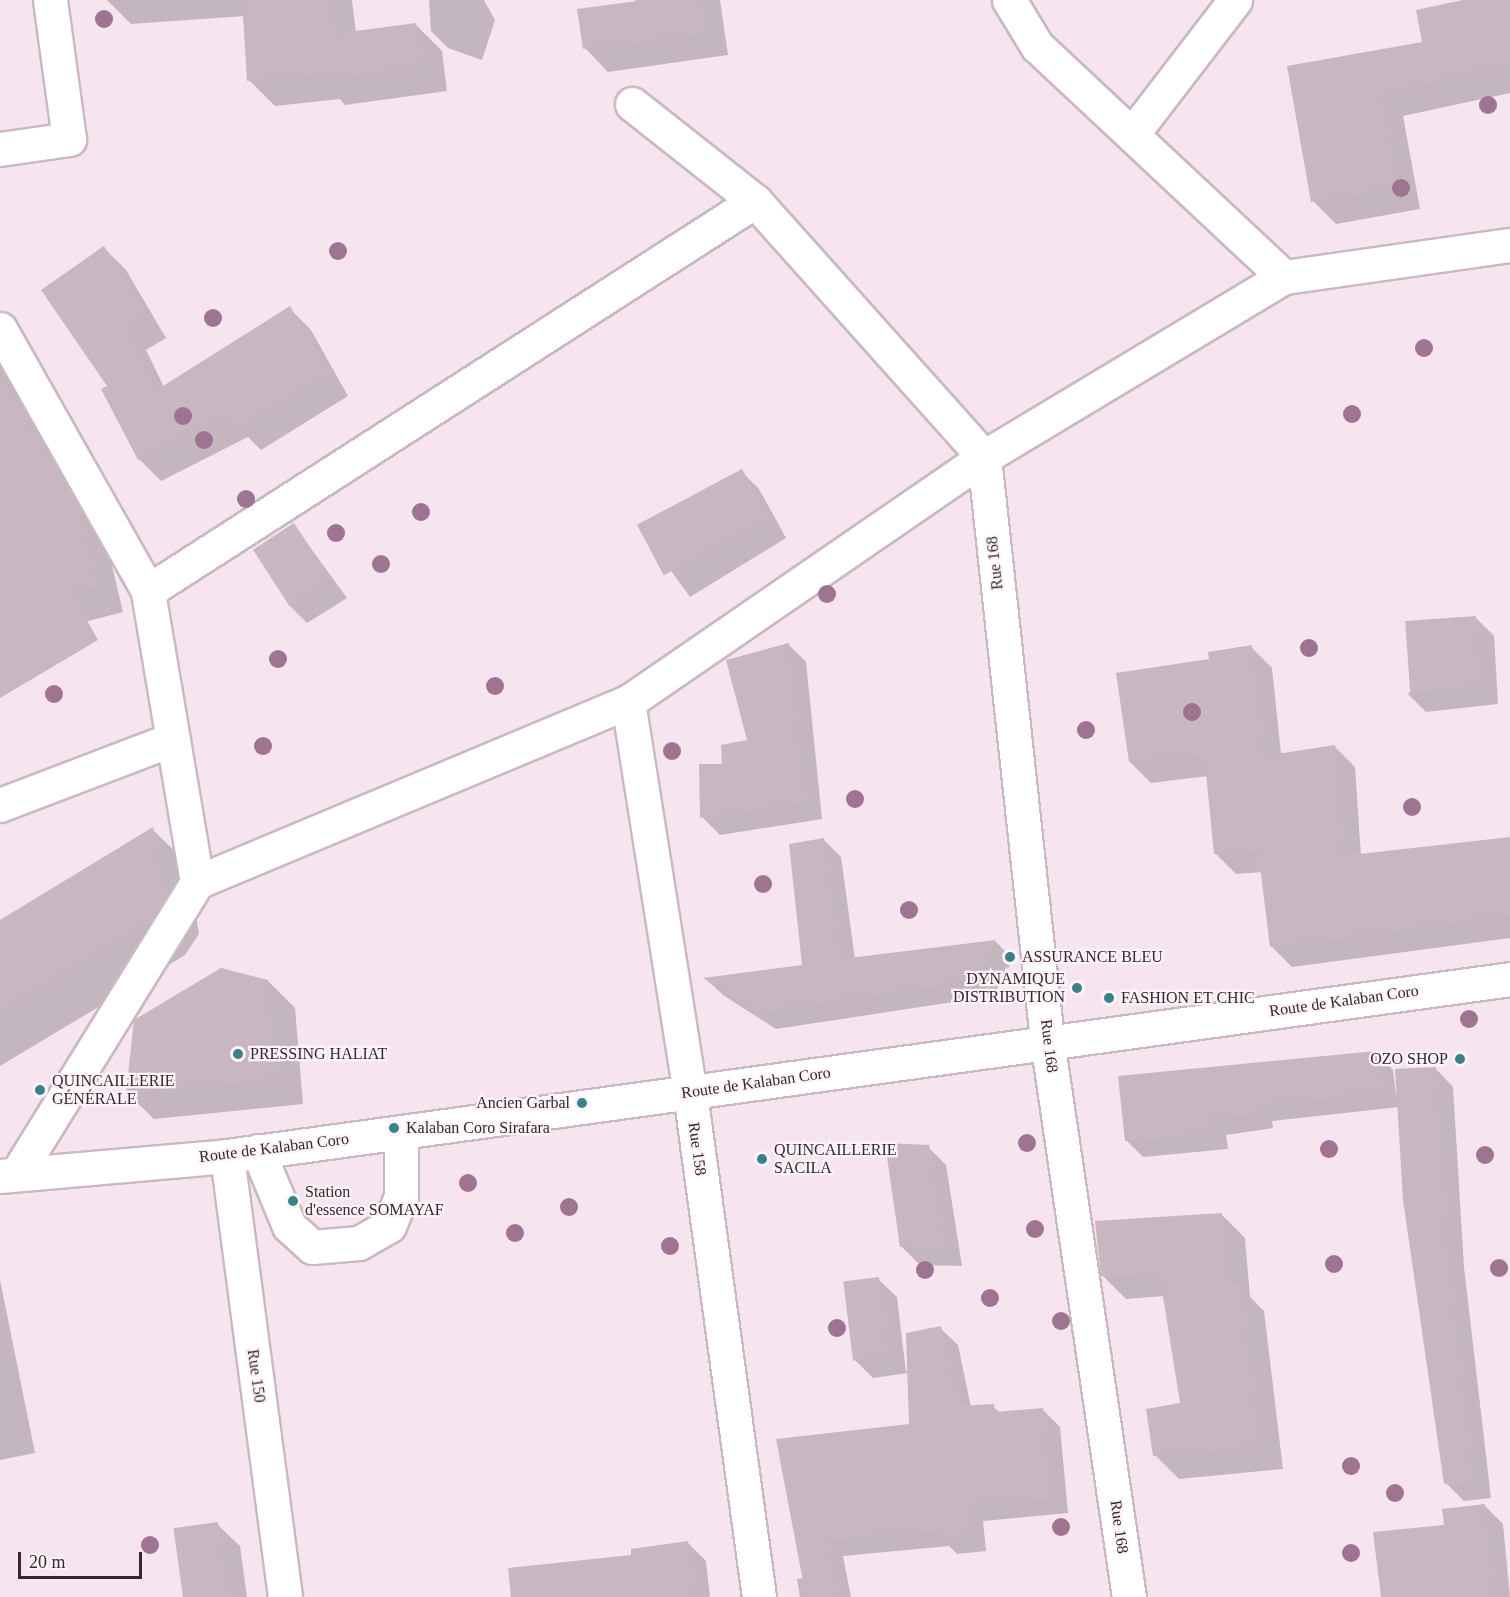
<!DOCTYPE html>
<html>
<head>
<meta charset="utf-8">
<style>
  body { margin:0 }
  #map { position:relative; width:1510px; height:1597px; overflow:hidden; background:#f6e4ee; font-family:Georgia,serif }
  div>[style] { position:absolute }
  .shadow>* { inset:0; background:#0003 }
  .building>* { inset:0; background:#c8b7c1; transform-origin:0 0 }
  .roads { filter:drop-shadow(2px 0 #cab8c2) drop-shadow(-2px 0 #cab8c2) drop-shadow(0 2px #cab8c2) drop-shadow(0 -2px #cab8c2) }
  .minor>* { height:33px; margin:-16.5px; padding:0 16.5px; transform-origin:16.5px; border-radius:16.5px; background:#fff }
  .major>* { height:33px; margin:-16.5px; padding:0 16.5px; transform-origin:16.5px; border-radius:16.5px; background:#fff }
  .trees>* { width:18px; height:18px; margin:-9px; border-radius:50%; background:#9f7490 }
  .dots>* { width:16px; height:16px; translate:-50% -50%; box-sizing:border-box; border:3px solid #fff3fa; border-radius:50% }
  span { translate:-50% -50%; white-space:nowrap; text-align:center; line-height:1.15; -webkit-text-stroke:4.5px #fff3fa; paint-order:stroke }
  .street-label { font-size:16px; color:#30292d }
  .poi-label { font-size:16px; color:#30292d }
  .left { translate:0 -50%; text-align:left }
  .right { translate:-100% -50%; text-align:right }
  .scale { position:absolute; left:18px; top:1552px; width:124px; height:27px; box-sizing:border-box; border:3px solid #30292d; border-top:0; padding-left:8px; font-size:18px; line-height:21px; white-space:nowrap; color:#30292d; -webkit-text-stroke:4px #fff3fa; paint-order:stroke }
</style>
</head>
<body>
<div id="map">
  <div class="shadow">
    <div style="clip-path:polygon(107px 0,352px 0,356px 33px,416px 25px,442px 51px,447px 91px,345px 105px,340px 99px,275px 106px,249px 80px,245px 16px,131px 24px)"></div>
    <div style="clip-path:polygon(429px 0,484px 0,495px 20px,482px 60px,448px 48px,431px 31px)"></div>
    <div style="clip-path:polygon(636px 0,720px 0,728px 55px,608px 72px,585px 48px)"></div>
    <div style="clip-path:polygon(1510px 0,1510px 93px,1403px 116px,1420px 209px,1336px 224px,1313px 201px,1288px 67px,1424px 43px)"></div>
    <div style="clip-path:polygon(104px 248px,126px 270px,166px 338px,146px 350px,164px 387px,289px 308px,311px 330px,348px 396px,261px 450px,248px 437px,161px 481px,139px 459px,103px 390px,109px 386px)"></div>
    <div style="clip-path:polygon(0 330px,104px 532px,123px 612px,0 644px)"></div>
    <div style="clip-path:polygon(741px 471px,759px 489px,786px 538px,690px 597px,642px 531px)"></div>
    <div style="clip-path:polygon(294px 525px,347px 598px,307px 623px,289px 605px)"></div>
    <div style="clip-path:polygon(1476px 618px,1494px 636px,1498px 704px,1426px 712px,1408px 694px)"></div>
    <div style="clip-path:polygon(788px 644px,806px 662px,822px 819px,720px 835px,702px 817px,723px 765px,749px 742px)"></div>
    <div style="clip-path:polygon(1251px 647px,1272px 668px,1281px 754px,1334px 746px,1355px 767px,1361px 856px,1510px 839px,1510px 938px,1292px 967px,1271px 946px,1263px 872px,1236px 874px,1215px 853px,1208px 776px,1151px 783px,1130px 762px,1210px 660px)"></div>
    <div style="clip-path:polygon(152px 829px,187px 863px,199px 934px,185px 955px,0 1066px,0 922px)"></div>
    <div style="clip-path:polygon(823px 839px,841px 857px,855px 959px,996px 942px,1013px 959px,993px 996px,776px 1029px,723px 995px,706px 979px,803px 966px)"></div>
    <div style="clip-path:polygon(268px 981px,295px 1008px,303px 1104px,154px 1119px,127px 1093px)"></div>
    <div style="clip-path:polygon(1376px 1053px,1393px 1070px,1396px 1095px,1435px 1068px,1453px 1087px,1464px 1267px,1491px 1498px,1464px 1501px,1446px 1483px,1399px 1107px,1272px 1121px,1273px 1128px,1226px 1135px,1228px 1149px,1143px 1157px,1126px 1140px)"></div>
    <div style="clip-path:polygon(928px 1147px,946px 1165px,962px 1266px,920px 1265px,902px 1247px)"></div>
    <div style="clip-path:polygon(1221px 1214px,1245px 1238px,1250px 1297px,1264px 1311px,1283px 1469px,1179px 1479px,1155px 1455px,1182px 1404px,1164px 1296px,1126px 1299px,1102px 1275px)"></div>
    <div style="clip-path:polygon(878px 1279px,897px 1297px,906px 1372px,940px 1328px,958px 1345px,971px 1407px,993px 1406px,1000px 1413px,1043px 1410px,1060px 1427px,1068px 1513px,983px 1521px,986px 1551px,957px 1554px,949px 1546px,843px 1556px,851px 1597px,800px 1597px,797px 1579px,804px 1578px,778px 1440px,910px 1425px,909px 1373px,873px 1378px,855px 1360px)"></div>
    <div style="clip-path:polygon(0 1280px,35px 1453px,0 1460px)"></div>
    <div style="clip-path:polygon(1485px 1506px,1503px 1524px,1510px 1597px,1382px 1597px,1446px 1526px)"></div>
    <div style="clip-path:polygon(217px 1524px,240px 1546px,247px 1597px,186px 1597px)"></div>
    <div style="clip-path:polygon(688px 1543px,706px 1561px,710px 1597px,513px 1597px)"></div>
  </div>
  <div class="building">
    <div style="clip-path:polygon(242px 0,329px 0,333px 34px,416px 23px,422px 66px,318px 79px,317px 73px,247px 81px)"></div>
    <div style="clip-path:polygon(645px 0,701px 0,706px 32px,583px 49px,577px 9px)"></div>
    <div style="clip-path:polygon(1510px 0,1510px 63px,1381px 93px,1398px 186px,1311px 202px,1287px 66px,1422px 42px,1416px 10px,1463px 0)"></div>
    <div style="clip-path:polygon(104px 246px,146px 316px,125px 328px,155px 391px,290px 306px,327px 373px,238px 429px,230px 414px,138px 460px,101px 389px,107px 386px,41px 290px)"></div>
    <div style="clip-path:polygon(0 375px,77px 504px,97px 585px,71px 592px,98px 640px,0 698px)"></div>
    <div style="left:742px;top:469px;width:57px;height:119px;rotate:62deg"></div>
    <div style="left:294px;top:523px;width:67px;height:49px;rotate:57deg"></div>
    <div style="left:1476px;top:616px;width:70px;height:71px;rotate:86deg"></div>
    <div style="clip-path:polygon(789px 643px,805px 801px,700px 818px,699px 764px,722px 764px,721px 745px,747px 740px,726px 660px)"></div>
    <div style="clip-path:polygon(1252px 645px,1263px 756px,1335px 745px,1342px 856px,1510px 837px,1510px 914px,1270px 947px,1258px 850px,1214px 854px,1204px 753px,1129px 762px,1116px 673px,1209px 659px,1208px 652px)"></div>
    <div style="clip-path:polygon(153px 827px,165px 899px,151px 921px,0 1011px,0 920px)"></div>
    <div style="clip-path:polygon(824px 838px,841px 959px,996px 940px,975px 979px,756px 1012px,703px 978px,802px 965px,789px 844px)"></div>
    <div style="clip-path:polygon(221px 968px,268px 980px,277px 1078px,126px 1093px,134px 1020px)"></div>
    <div style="clip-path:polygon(1376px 1051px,1381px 1091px,1256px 1105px,1257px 1112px,1210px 1118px,1211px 1132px,1125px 1141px,1118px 1076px)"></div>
    <div style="clip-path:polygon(1436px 1067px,1447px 1248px,1473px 1480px,1444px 1484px,1403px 1200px,1395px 1069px)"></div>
    <div style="clip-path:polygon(885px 1143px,929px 1145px,945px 1248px,900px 1247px)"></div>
    <div style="clip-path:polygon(1222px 1213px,1228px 1287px,1240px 1285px,1260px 1445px,1153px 1456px,1146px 1409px,1180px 1403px,1159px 1271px,1101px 1276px,1095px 1221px)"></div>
    <div style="left:879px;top:1277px;width:80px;height:36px;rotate:83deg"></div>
    <div style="clip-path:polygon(941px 1326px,958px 1406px,994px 1404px,994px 1412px,1043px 1408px,1051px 1497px,967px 1504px,970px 1534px,938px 1537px,937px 1529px,827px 1539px,838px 1597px,806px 1597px,776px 1439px,909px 1424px,906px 1333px)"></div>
    <div style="clip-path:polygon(1485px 1504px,1495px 1597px,1381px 1597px,1373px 1532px,1444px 1525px,1442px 1509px)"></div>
    <div style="left:218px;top:1522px;width:76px;height:45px;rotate:82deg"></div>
    <div style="clip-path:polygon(688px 1541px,695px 1597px,511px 1597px,508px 1568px,631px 1555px,631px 1549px)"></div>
  </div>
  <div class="roads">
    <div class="minor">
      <div style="left:1009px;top:0;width:54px;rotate:58.7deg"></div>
      <div style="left:1037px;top:46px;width:338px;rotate:43.1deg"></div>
      <div style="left:632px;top:104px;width:157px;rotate:38.3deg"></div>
      <div style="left:755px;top:201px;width:343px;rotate:48.2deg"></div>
      <div style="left:984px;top:457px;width:586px;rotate:83.83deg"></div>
      <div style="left:1047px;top:1040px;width:563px;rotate:81.63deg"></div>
      <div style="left:1133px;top:133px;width:168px;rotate:-52.5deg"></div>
      <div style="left:0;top:149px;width:70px;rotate:-8.2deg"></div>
      <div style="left:69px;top:139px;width:140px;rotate:-97.8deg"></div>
      <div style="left:0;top:329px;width:301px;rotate:60.5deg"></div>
      <div style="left:628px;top:702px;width:396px;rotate:81deg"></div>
      <div style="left:690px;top:1093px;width:509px;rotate:82.2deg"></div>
      <div style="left:0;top:805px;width:185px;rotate:-20.9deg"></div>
      <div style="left:197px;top:882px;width:467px;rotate:-22.7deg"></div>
      <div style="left:628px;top:702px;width:432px;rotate:-34.5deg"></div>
      <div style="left:984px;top:457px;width:350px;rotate:-31deg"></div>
      <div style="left:1284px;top:277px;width:228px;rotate:-8.1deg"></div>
      <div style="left:258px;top:1151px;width:81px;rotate:67.5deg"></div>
      <div style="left:289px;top:1226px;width:31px;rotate:42deg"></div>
      <div style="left:312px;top:1247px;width:47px;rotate:-4.9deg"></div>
      <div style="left:359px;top:1243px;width:34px;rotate:-30deg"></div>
      <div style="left:389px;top:1226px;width:32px;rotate:-68deg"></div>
      <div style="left:401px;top:1196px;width:64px;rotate:-90deg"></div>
      <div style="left:227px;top:1156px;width:445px;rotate:82.5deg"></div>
      <div style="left:18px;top:1172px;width:341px;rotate:-58.3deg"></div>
      <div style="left:197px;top:882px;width:295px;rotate:-99.6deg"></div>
      <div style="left:148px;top:591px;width:721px;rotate:-32.72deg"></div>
    </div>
    <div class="major">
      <div style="left:0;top:1176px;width:228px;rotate:-5deg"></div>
      <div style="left:227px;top:1156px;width:1295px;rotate:-7.85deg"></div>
    </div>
  </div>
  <div class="trees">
    <div style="left:104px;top:19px"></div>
    <div style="left:1488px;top:105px"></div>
    <div style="left:1401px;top:188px"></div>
    <div style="left:338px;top:251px"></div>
    <div style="left:213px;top:318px"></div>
    <div style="left:1424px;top:348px"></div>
    <div style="left:1352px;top:414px"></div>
    <div style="left:183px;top:416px"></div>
    <div style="left:204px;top:440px"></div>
    <div style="left:246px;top:499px"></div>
    <div style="left:421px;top:512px"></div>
    <div style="left:336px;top:533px"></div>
    <div style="left:381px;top:564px"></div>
    <div style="left:827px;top:594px"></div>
    <div style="left:1309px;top:648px"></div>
    <div style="left:278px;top:659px"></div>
    <div style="left:495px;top:686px"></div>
    <div style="left:54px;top:694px"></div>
    <div style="left:1192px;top:712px"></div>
    <div style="left:1086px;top:730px"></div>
    <div style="left:263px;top:746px"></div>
    <div style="left:672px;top:751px"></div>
    <div style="left:855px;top:799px"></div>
    <div style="left:1412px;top:807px"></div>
    <div style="left:763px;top:884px"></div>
    <div style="left:909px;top:910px"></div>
    <div style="left:1469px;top:1019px"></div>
    <div style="left:1027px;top:1143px"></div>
    <div style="left:1329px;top:1149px"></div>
    <div style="left:1485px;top:1155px"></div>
    <div style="left:468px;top:1183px"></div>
    <div style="left:569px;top:1207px"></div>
    <div style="left:1035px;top:1229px"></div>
    <div style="left:515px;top:1233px"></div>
    <div style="left:670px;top:1246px"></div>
    <div style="left:1334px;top:1264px"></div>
    <div style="left:1499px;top:1268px"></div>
    <div style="left:925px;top:1270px"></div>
    <div style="left:990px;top:1298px"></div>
    <div style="left:1061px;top:1321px"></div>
    <div style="left:837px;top:1328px"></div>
    <div style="left:1351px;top:1466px"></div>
    <div style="left:1395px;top:1493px"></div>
    <div style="left:1061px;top:1527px"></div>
    <div style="left:150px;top:1545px"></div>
    <div style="left:1351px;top:1553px"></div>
  </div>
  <div class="dots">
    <div style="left:1010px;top:957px;background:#3a818b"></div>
    <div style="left:1077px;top:988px;background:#3a818b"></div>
    <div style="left:1109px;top:998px;background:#3a818b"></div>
    <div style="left:238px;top:1054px;background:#3a818b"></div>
    <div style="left:1460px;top:1059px;background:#3a818b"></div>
    <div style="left:40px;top:1090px;background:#3a818b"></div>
    <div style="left:582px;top:1103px;background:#3a818b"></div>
    <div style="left:394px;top:1128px;background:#3a818b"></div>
    <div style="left:762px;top:1159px;background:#3a818b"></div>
    <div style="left:293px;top:1201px;background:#3a818b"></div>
  </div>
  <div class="street-label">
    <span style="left:995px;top:563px;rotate:-96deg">Rue 168</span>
    <span style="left:1344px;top:1001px;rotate:-8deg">Route de Kalaban Coro</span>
    <span style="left:1049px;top:1046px;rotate:83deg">Rue 168</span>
    <span style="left:756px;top:1083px;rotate:-8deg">Route de Kalaban Coro</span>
    <span style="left:274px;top:1148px;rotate:-7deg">Route de Kalaban Coro</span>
    <span style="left:697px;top:1149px;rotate:82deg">Rue 158</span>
    <span style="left:256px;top:1376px;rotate:82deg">Rue 150</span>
    <span style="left:1119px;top:1527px;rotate:82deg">Rue 168</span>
  </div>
  <div class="poi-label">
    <span class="left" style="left:1022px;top:957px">ASSURANCE BLEU</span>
    <span class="right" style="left:1065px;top:988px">DYNAMIQUE<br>DISTRIBUTION</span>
    <span class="left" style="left:1121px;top:998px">FASHION ET CHIC</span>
    <span class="left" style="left:250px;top:1054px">PRESSING HALIAT</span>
    <span class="right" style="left:1448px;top:1059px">OZO SHOP</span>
    <span class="left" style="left:52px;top:1090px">QUINCAILLERIE<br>GÉNÉRALE</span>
    <span class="right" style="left:570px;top:1103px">Ancien Garbal</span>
    <span class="left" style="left:406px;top:1128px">Kalaban Coro Sirafara</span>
    <span class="left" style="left:774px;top:1159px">QUINCAILLERIE<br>SACILA</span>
    <span class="left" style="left:305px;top:1201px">Station<br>d'essence SOMAYAF</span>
  </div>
  <div class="scale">20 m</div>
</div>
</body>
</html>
